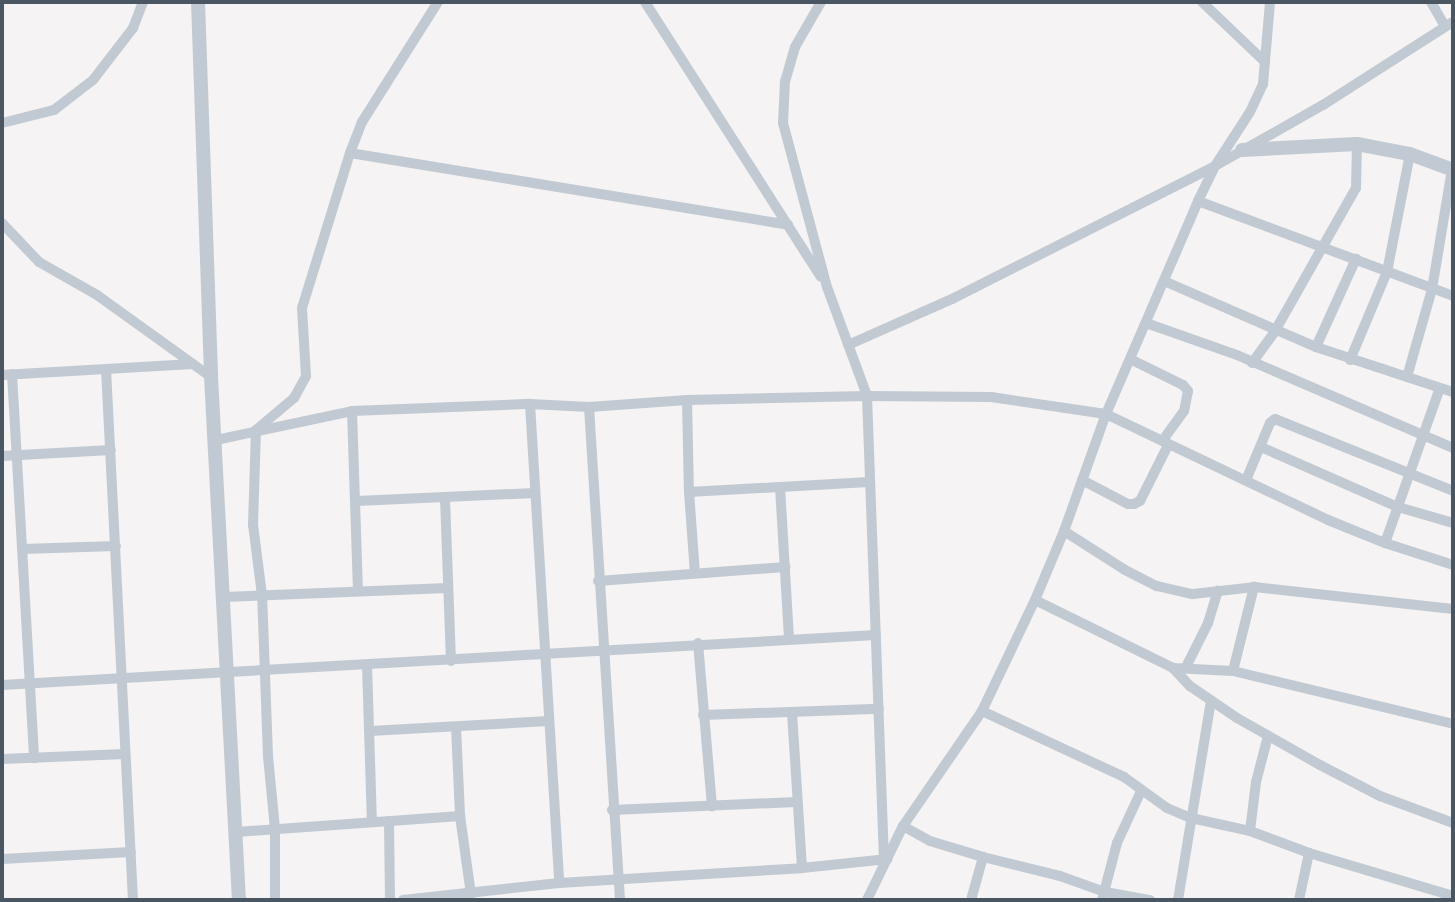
<!DOCTYPE html>
<html>
<head>
<meta charset="utf-8">
<style>
  body { margin:0 }
  #map { position:relative; width:1455px; height:902px; overflow:hidden; background:#f5f3f3; font-family:Inter,sans-serif }
  div>[style] { position:absolute }
  .minor>* { height:10px; margin:-5px; padding:0 5px; transform-origin:5px; border-radius:5px; background:#c1cad2 }
  .tertiary>* { height:14px; margin:-7px; padding:0 7px; transform-origin:7px; border-radius:7px; background:#c1cad2 }
  span { translate:-50% -50%; white-space:nowrap; text-align:center; line-height:1.15; -webkit-text-stroke:5px #fff; paint-order:stroke }
  .frame { position:absolute; inset:0; border:4px solid #4a5661; pointer-events:none }
</style>
</head>
<body>
<div id="map">
  <div class="minor">
    <div style="left:645px;top:2px;width:326px;rotate:57.4deg"></div>
    <div style="left:821px;top:2px;width:52px;rotate:120deg"></div>
    <div style="left:795px;top:47px;width:35px;rotate:106deg"></div>
    <div style="left:785px;top:81px;width:42px;rotate:92.7deg"></div>
    <div style="left:783px;top:123px;width:170px;rotate:75deg"></div>
    <div style="left:827px;top:287px;width:116px;rotate:69.8deg"></div>
    <div style="left:867px;top:396px;width:124px;rotate:0.5deg"></div>
    <div style="left:991px;top:397px;width:116px;rotate:8.4deg"></div>
    <div style="left:1106px;top:414px;width:246px;rotate:25.5deg"></div>
    <div style="left:1328px;top:520px;width:61px;rotate:22deg"></div>
    <div style="left:1385px;top:543px;width:71px;rotate:17.9deg"></div>
    <div style="left:1202px;top:2px;width:87px;rotate:43.6deg"></div>
    <div style="left:1431px;top:2px;width:28px;rotate:60deg"></div>
    <div style="left:2px;top:123px;width:54px;rotate:-14deg"></div>
    <div style="left:54px;top:110px;width:49px;rotate:-37.6deg"></div>
    <div style="left:93px;top:80px;width:66px;rotate:-52.4deg"></div>
    <div style="left:133px;top:28px;width:28px;rotate:-69deg"></div>
    <div style="left:350px;top:153px;width:444px;rotate:9.3deg"></div>
    <div style="left:1198px;top:201px;width:272px;rotate:20.4deg"></div>
    <div style="left:2px;top:223px;width:54px;rotate:46.5deg"></div>
    <div style="left:39px;top:262px;width:67px;rotate:29.6deg"></div>
    <div style="left:97px;top:295px;width:140px;rotate:35.7deg"></div>
    <div style="left:1164px;top:281px;width:166px;rotate:23.5deg"></div>
    <div style="left:1316px;top:347px;width:144px;rotate:18.2deg"></div>
    <div style="left:1146px;top:323px;width:96px;rotate:19.4deg"></div>
    <div style="left:1237px;top:355px;width:235px;rotate:23.3deg"></div>
    <div style="left:848px;top:345px;width:114px;rotate:-23.9deg"></div>
    <div style="left:952px;top:299px;width:295px;rotate:-26.8deg"></div>
    <div style="left:1215px;top:166px;width:124px;rotate:-29.5deg"></div>
    <div style="left:1323px;top:105px;width:154px;rotate:-32.6deg"></div>
    <div style="left:1316px;top:347px;width:97px;rotate:-65.6deg"></div>
    <div style="left:1130px;top:359px;width:59px;rotate:26.1deg"></div>
    <div style="left:1183px;top:385px;width:8px;rotate:50deg"></div>
    <div style="left:1188px;top:391px;width:20px;rotate:101deg"></div>
    <div style="left:1184px;top:411px;width:37px;rotate:126deg"></div>
    <div style="left:1350px;top:360px;width:95px;rotate:-67.2deg"></div>
    <div style="left:1387px;top:272px;width:120px;rotate:-79deg"></div>
    <div style="left:1252px;top:363px;width:39px;rotate:-54deg"></div>
    <div style="left:1275px;top:331px;width:164px;rotate:-60.5deg"></div>
    <div style="left:1356px;top:188px;width:44px;rotate:-88.7deg"></div>
    <div style="left:106px;top:369px;width:532px;rotate:87.09deg"></div>
    <div style="left:12px;top:374px;width:385px;rotate:86.7deg"></div>
    <div style="left:2px;top:375px;width:191px;rotate:-3.3deg"></div>
    <div style="left:1407px;top:377px;width:91px;rotate:-74.1deg"></div>
    <div style="left:1432px;top:289px;width:122px;rotate:-80.5deg"></div>
    <div style="left:687px;top:400px;width:92px;rotate:88.8deg"></div>
    <div style="left:689px;top:492px;width:81px;rotate:85.8deg"></div>
    <div style="left:530px;top:404px;width:480px;rotate:86.5deg"></div>
    <div style="left:589px;top:407px;width:494px;rotate:86.4deg"></div>
    <div style="left:352px;top:411px;width:180px;rotate:88.1deg"></div>
    <div style="left:216px;top:440px;width:139px;rotate:-12deg"></div>
    <div style="left:352px;top:411px;width:178px;rotate:-2.3deg"></div>
    <div style="left:530px;top:404px;width:59px;rotate:2.9deg"></div>
    <div style="left:589px;top:407px;width:98px;rotate:-4.1deg"></div>
    <div style="left:687px;top:400px;width:180px;rotate:-1.3deg"></div>
    <div style="left:867px;top:396px;width:463px;rotate:87.9deg"></div>
    <div style="left:1261px;top:447px;width:150px;rotate:23.7deg"></div>
    <div style="left:1398px;top:507px;width:57px;rotate:16.2deg"></div>
    <div style="left:2px;top:456px;width:109px;rotate:-3.2deg"></div>
    <div style="left:1082px;top:480px;width:52px;rotate:27.6deg"></div>
    <div style="left:1128px;top:504px;width:6px"></div>
    <div style="left:1134px;top:504px;width:7px;rotate:-27deg"></div>
    <div style="left:1140px;top:501px;width:63px;rotate:-63.4deg"></div>
    <div style="left:1246px;top:480px;width:62px;rotate:-67.2deg"></div>
    <div style="left:1270px;top:423px;width:6px;rotate:-39deg"></div>
    <div style="left:1275px;top:419px;width:192px;rotate:22deg"></div>
    <div style="left:780px;top:487px;width:151px;rotate:86.6deg"></div>
    <div style="left:689px;top:492px;width:180px;rotate:-3.2deg"></div>
    <div style="left:445px;top:498px;width:163px;rotate:87.9deg"></div>
    <div style="left:357px;top:501px;width:178px;rotate:-2.6deg"></div>
    <div style="left:1064px;top:531px;width:72px;rotate:32.6deg"></div>
    <div style="left:1125px;top:570px;width:36px;rotate:27deg"></div>
    <div style="left:1157px;top:586px;width:37px;rotate:13deg"></div>
    <div style="left:1193px;top:594px;width:61px;rotate:-6.5deg"></div>
    <div style="left:1254px;top:587px;width:200px;rotate:6.3deg"></div>
    <div style="left:1385px;top:543px;width:164px;rotate:-70.5deg"></div>
    <div style="left:22px;top:549px;width:94px;rotate:-1.8deg"></div>
    <div style="left:598px;top:581px;width:188px;rotate:-4.3deg"></div>
    <div style="left:224px;top:597px;width:224px;rotate:-2.3deg"></div>
    <div style="left:1035px;top:600px;width:154px;rotate:26.2deg"></div>
    <div style="left:1173px;top:668px;width:60px;rotate:2.9deg"></div>
    <div style="left:1233px;top:671px;width:226px;rotate:13.5deg"></div>
    <div style="left:698px;top:643px;width:164px;rotate:85.1deg"></div>
    <div style="left:367px;top:665px;width:157px;rotate:88.2deg"></div>
    <div style="left:1186px;top:667px;width:49px;rotate:-63.4deg"></div>
    <div style="left:1208px;top:623px;width:34px;rotate:-73deg"></div>
    <div style="left:1173px;top:668px;width:25px;rotate:47deg"></div>
    <div style="left:1190px;top:686px;width:57px;rotate:34.2deg"></div>
    <div style="left:1237px;top:718px;width:95px;rotate:29.5deg"></div>
    <div style="left:1320px;top:765px;width:68px;rotate:27.3deg"></div>
    <div style="left:1380px;top:796px;width:78px;rotate:20.3deg"></div>
    <div style="left:1233px;top:671px;width:87px;rotate:-76deg"></div>
    <div style="left:2px;top:685px;width:875px;rotate:-3.27deg"></div>
    <div style="left:982px;top:711px;width:157px;rotate:24.9deg"></div>
    <div style="left:1124px;top:777px;width:53px;rotate:35.8deg"></div>
    <div style="left:1167px;top:808px;width:26px;rotate:23deg"></div>
    <div style="left:1191px;top:818px;width:60px;rotate:12.4deg"></div>
    <div style="left:1250px;top:831px;width:63px;rotate:20.4deg"></div>
    <div style="left:1309px;top:853px;width:150px;rotate:16.6deg"></div>
    <div style="left:792px;top:713px;width:155px;rotate:86.3deg"></div>
    <div style="left:703px;top:715px;width:176px;rotate:-2deg"></div>
    <div style="left:456px;top:727px;width:89px;rotate:87.4deg"></div>
    <div style="left:460px;top:816px;width:79px;rotate:82deg"></div>
    <div style="left:370px;top:731px;width:179px;rotate:-3.2deg"></div>
    <div style="left:2px;top:759px;width:123px;rotate:-2.3deg"></div>
    <div style="left:612px;top:810px;width:185px;rotate:-2.5deg"></div>
    <div style="left:389px;top:821px;width:79px;rotate:89.3deg"></div>
    <div style="left:903px;top:826px;width:31px;rotate:29deg"></div>
    <div style="left:930px;top:841px;width:55px;rotate:16.8deg"></div>
    <div style="left:983px;top:857px;width:45px;rotate:105.6deg"></div>
    <div style="left:1250px;top:831px;width:49px;rotate:-83deg"></div>
    <div style="left:1256px;top:782px;width:48px;rotate:-75.4deg"></div>
    <div style="left:236px;top:832px;width:225px;rotate:-4.1deg"></div>
    <div style="left:983px;top:857px;width:79px;rotate:13.9deg"></div>
    <div style="left:1060px;top:876px;width:48px;rotate:19.6deg"></div>
    <div style="left:1105px;top:892px;width:46px;rotate:10.1deg"></div>
    <div style="left:2px;top:859px;width:129px;rotate:-3.1deg"></div>
    <div style="left:275px;top:900px;width:71px;rotate:-90deg"></div>
    <div style="left:275px;top:829px;width:73px;rotate:-95.5deg"></div>
    <div style="left:268px;top:756px;width:161px;rotate:-92.1deg"></div>
    <div style="left:262px;top:595px;width:71px;rotate:-97.3deg"></div>
    <div style="left:253px;top:525px;width:95px;rotate:-88.2deg"></div>
    <div style="left:256px;top:430px;width:50px;rotate:-40.1deg"></div>
    <div style="left:294px;top:398px;width:25px;rotate:-61deg"></div>
    <div style="left:306px;top:376px;width:68px;rotate:-93.4deg"></div>
    <div style="left:302px;top:308px;width:162px;rotate:-72.8deg"></div>
    <div style="left:350px;top:153px;width:33px;rotate:-69deg"></div>
    <div style="left:362px;top:122px;width:142px;rotate:-57.7deg"></div>
    <div style="left:403px;top:900px;width:157px;rotate:-6.2deg"></div>
    <div style="left:559px;top:883px;width:243px;rotate:-3.5deg"></div>
    <div style="left:802px;top:868px;width:86px;rotate:-6deg"></div>
    <div style="left:867px;top:900px;width:82px;rotate:-64.1deg"></div>
    <div style="left:903px;top:826px;width:140px;rotate:-55.5deg"></div>
    <div style="left:982px;top:711px;width:123px;rotate:-64.5deg"></div>
    <div style="left:1035px;top:600px;width:75px;rotate:-67.2deg"></div>
    <div style="left:1064px;top:531px;width:124px;rotate:-70.3deg"></div>
    <div style="left:1106px;top:414px;width:232px;rotate:-66.6deg"></div>
    <div style="left:1198px;top:201px;width:39px;rotate:-64deg"></div>
    <div style="left:1215px;top:166px;width:64px;rotate:-57.1deg"></div>
    <div style="left:1250px;top:112px;width:31px;rotate:-65deg"></div>
    <div style="left:1263px;top:84px;width:82px;rotate:-85.1deg"></div>
    <div style="left:1102px;top:900px;width:59px;rotate:-75.3deg"></div>
    <div style="left:1117px;top:843px;width:57px;rotate:-65.2deg"></div>
    <div style="left:1178px;top:900px;width:202px;rotate:-80.6deg"></div>
    <div style="left:1299px;top:900px;width:48px;rotate:-78deg"></div>
  </div>
  <div class="tertiary">
    <div style="left:198px;top:2px;width:375px;rotate:88deg"></div>
    <div style="left:211px;top:377px;width:524px;rotate:86.94deg"></div>
    <div style="left:1242px;top:150px;width:115px;rotate:-3deg"></div>
    <div style="left:1357px;top:144px;width:54px;rotate:10.7deg"></div>
    <div style="left:1410px;top:154px;width:46px;rotate:20.4deg"></div>
  </div>
  <div class="frame"></div>
</div>
</body>
</html>
